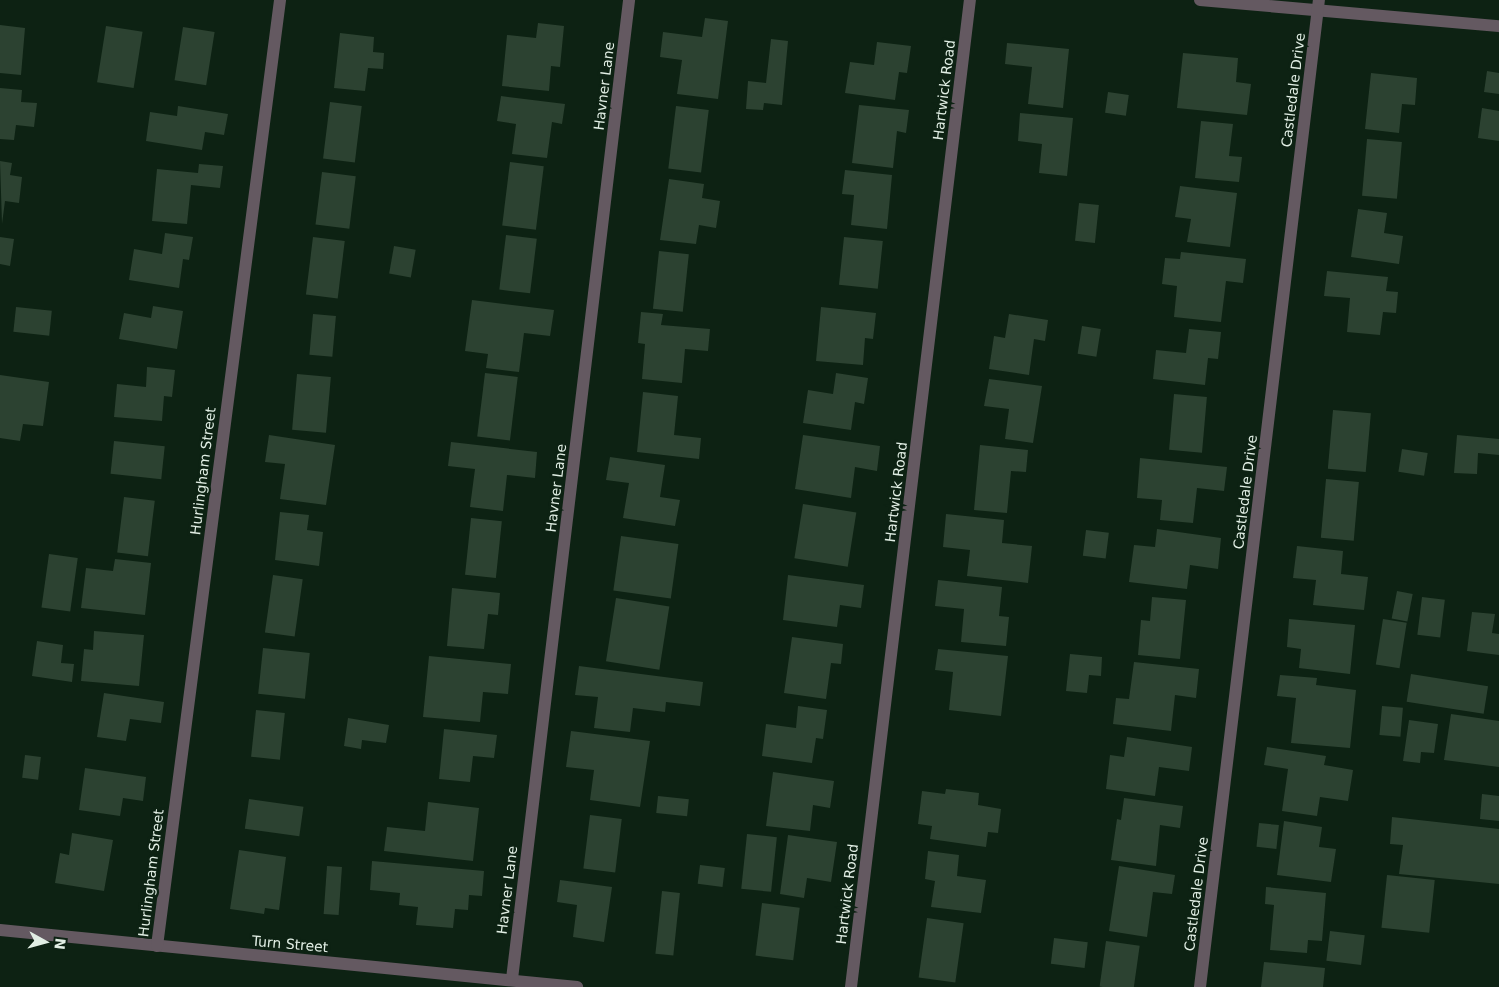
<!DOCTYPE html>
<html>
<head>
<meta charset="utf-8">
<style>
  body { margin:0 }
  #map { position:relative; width:1499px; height:987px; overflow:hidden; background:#0d2213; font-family:"DejaVu Sans",sans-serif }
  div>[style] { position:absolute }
  .building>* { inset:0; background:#2c4231; transform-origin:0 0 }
  .street>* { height:12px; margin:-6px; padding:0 6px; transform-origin:6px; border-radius:6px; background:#645961 }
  span { translate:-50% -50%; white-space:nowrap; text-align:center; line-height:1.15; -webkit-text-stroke:5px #0d2213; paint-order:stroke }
  .street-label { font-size:14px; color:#e1eee4 }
  .north { position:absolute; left:20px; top:917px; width:50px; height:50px; -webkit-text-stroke:4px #0d2213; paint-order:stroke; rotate:97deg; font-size:14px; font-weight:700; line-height:20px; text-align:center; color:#e1eee4 }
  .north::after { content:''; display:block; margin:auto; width:18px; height:22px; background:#e1eee4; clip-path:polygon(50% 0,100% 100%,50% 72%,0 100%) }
</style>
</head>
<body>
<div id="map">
  <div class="building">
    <div style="clip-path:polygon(705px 18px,728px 21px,718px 99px,677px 94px,682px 60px,660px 57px,663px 32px,702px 37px)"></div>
    <div style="clip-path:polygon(538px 23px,564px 26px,560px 67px,551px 66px,549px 91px,502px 86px,507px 35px,536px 38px)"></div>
    <div style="clip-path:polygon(0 25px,25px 28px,21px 75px,0 73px)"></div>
    <div style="left:106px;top:26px;width:37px;height:57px;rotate:9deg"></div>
    <div style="left:183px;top:27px;width:32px;height:54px;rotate:9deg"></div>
    <div style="clip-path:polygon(340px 33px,374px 37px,373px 52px,384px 53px,383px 69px,368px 68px,365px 91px,334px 88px)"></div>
    <div style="clip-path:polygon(771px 39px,788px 41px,782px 105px,764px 103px,763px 110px,746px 109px,748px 81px,766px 83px)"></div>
    <div style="clip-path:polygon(877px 42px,911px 46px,907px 73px,899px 72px,895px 100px,845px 93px,850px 62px,874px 65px)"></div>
    <div style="clip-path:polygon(1007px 43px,1069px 49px,1063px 108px,1028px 104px,1032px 67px,1005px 64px)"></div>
    <div style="clip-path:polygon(1183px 53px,1238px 58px,1236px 82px,1251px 84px,1247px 115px,1177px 108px)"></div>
    <div style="clip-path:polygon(1487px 71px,1499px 73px,1499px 94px,1484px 92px)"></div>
    <div style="clip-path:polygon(1371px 73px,1417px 78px,1415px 105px,1402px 104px,1399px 133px,1365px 129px)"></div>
    <div style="clip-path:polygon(0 88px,22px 90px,21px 102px,37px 103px,34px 127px,16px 125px,14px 140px,0 139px)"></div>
    <div style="left:1108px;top:92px;width:21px;height:21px;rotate:8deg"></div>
    <div style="clip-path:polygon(501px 96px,565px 104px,562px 124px,552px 122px,547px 158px,512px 154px,516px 124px,497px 121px)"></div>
    <div style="left:330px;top:102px;width:32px;height:57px;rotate:7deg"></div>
    <div style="clip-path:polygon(859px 105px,909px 110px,906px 133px,897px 131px,893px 168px,852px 163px)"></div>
    <div style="clip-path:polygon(178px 106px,228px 114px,224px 135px,205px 132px,202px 150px,146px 141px,150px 112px,177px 116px)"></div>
    <div style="left:676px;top:106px;width:33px;height:63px;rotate:7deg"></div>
    <div style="clip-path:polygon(1482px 108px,1499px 111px,1499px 141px,1478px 138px)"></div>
    <div style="clip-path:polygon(1020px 113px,1073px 118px,1067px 176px,1039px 173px,1042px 144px,1018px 141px)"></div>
    <div style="clip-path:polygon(1201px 121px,1233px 124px,1229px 156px,1242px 157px,1239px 182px,1195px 178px)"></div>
    <div style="left:1367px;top:139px;width:35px;height:57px;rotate:5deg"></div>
    <div style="clip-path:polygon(0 161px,12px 163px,10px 175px,22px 177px,19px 203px,5px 201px,2px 224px)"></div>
    <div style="left:510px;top:162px;width:34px;height:64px;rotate:7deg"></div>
    <div style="clip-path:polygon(199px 164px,223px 166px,220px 188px,191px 185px,187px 224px,152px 221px,157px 169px,198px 173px)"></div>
    <div style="clip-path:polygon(845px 170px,892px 175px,887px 229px,851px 225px,854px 195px,842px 194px)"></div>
    <div style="left:322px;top:172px;width:34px;height:53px;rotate:7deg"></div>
    <div style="clip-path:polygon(669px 179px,704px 184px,702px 198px,720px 201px,716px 228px,699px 225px,696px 244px,660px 240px)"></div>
    <div style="clip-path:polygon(1180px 186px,1237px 193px,1230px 247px,1187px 242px,1191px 219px,1175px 217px)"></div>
    <div style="left:1079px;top:203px;width:20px;height:38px;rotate:6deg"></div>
    <div style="clip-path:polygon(1358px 209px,1387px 213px,1384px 233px,1403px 236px,1399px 264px,1351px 257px)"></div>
    <div style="clip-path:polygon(165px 233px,193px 237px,189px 260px,183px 259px,179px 288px,129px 280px,134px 249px,162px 254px)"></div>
    <div style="left:506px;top:235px;width:31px;height:55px;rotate:7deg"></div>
    <div style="clip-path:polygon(0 237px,14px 239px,10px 266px,0 264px)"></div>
    <div style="left:313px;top:237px;width:32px;height:58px;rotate:7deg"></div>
    <div style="left:844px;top:237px;width:39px;height:48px;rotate:6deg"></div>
    <div style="left:394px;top:246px;width:22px;height:28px;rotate:10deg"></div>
    <div style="left:659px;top:251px;width:30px;height:58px;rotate:6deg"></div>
    <div style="clip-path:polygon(1181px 252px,1246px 259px,1243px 283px,1226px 281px,1221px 322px,1174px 317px,1177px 286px,1162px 284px,1165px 258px,1180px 259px)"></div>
    <div style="clip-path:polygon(1327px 271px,1388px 277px,1386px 291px,1398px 292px,1396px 313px,1383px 312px,1380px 335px,1347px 332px,1350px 298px,1324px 296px)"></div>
    <div style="clip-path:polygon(472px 300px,554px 310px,550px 336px,524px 333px,519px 372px,486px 368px,488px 354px,465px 351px)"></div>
    <div style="clip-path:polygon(153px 306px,183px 311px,177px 349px,119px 339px,124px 313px,151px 318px)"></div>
    <div style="left:16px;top:307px;width:36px;height:25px;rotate:6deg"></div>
    <div style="clip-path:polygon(821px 307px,876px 313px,873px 339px,865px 338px,863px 365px,816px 361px)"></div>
    <div style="clip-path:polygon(641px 312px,663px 314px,661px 325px,710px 329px,708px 351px,685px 349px,682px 383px,642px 379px,645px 344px,638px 343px)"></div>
    <div style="left:313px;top:314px;width:23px;height:41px;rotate:5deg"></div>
    <div style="clip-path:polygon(1009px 314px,1048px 320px,1045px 341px,1034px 339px,1029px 375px,989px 369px,994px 336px,1005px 338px)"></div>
    <div style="left:1082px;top:326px;width:19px;height:28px;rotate:9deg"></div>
    <div style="clip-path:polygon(1189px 329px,1221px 332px,1218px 359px,1208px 358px,1205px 385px,1153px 379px,1156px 350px,1186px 353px)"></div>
    <div style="clip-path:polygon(147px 367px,175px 370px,172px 397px,164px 396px,162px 421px,114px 417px,117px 384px,146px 387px)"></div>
    <div style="left:485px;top:373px;width:33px;height:64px;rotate:7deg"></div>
    <div style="clip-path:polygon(836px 373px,868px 378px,864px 404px,855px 402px,851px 430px,803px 423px,808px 390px,833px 394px)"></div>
    <div style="left:297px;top:374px;width:34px;height:56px;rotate:5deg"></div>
    <div style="clip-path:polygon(0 375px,49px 382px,43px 426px,23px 424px,20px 441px,0 438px)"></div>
    <div style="clip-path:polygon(989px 379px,1042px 386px,1033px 443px,1005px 439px,1009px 409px,984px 406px)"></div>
    <div style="clip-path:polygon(643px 392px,678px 396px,674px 435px,701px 438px,699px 459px,637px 452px)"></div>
    <div style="left:1174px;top:394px;width:33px;height:56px;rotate:5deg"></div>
    <div style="left:1333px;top:410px;width:38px;height:59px;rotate:5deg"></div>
    <div style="clip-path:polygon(269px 435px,335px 445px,326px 505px,280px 499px,285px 464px,265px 462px)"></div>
    <div style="clip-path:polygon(803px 435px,880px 446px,877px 471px,855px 467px,851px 498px,795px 489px)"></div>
    <div style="clip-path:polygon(1457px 435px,1499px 439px,1499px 455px,1478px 453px,1477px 474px,1454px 473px)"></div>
    <div style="left:114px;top:441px;width:51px;height:33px;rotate:6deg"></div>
    <div style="clip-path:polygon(451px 442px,537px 452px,535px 478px,507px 475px,503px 511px,470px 507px,475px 469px,448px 466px)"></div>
    <div style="clip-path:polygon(980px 445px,1028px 450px,1026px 472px,1011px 471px,1007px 513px,974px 510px)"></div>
    <div style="left:1402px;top:449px;width:26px;height:23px;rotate:9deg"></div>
    <div style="clip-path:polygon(610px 457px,665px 465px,660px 497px,680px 500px,675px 526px,623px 518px,629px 483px,606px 480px)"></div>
    <div style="clip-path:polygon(1140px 458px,1227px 467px,1224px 491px,1197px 488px,1193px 523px,1160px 520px,1162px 500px,1137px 498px)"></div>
    <div style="left:1326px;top:479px;width:33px;height:59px;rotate:5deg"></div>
    <div style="left:124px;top:497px;width:31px;height:56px;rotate:7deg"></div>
    <div style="left:803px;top:504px;width:54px;height:55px;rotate:9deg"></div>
    <div style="clip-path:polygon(280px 512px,309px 515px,307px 530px,323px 532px,319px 566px,275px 560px)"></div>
    <div style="clip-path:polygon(946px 514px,1004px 520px,1002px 543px,1032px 546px,1028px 583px,967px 576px,970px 550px,943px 547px)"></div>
    <div style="left:471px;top:518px;width:31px;height:57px;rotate:6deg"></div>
    <div style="clip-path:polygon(1157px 529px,1221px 538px,1218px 569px,1190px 565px,1187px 589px,1129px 582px,1134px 545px,1155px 547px)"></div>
    <div style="left:1086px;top:530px;width:23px;height:26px;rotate:7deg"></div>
    <div style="left:621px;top:536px;width:58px;height:55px;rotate:8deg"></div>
    <div style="clip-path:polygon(1297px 546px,1343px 551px,1341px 574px,1368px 577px,1364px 610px,1313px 605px,1316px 580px,1293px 578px)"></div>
    <div style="left:49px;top:554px;width:29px;height:54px;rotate:8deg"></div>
    <div style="clip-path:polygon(115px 559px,151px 563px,145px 615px,81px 608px,86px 568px,113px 571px)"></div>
    <div style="left:273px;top:575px;width:30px;height:58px;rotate:8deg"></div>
    <div style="clip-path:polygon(788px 575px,864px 585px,861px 608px,840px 605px,837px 627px,783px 620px)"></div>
    <div style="clip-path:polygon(938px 580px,1002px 587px,999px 616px,1009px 617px,1006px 646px,961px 642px,964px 609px,935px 606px)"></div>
    <div style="clip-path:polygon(452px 588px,500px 593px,498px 615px,488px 614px,484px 649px,447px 646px)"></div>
    <div style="left:1397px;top:591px;width:16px;height:28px;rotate:11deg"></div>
    <div style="clip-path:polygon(1152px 597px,1186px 600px,1180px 659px,1138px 655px,1141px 620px,1150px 621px)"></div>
    <div style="left:1422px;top:597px;width:23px;height:38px;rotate:7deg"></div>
    <div style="left:616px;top:598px;width:54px;height:64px;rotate:9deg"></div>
    <div style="clip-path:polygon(1472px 612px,1495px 614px,1492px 633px,1499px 634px,1499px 655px,1467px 651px)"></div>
    <div style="clip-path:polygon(1289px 619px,1355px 625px,1350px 674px,1299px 668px,1301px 649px,1287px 647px)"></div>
    <div style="left:1383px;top:619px;width:24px;height:46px;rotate:9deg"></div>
    <div style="clip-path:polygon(94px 631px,144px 635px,139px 686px,81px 681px,84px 649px,93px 650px)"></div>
    <div style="clip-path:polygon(792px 637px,843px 644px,841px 664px,831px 663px,826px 699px,784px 693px)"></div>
    <div style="clip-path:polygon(37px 641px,63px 645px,61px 663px,74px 664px,72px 682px,32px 676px)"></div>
    <div style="left:263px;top:648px;width:47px;height:46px;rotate:6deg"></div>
    <div style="clip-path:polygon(938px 649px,1008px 656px,1001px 716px,949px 710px,953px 672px,935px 670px)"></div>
    <div style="clip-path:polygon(1070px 654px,1102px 657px,1101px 676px,1089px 675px,1087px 693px,1066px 691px)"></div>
    <div style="clip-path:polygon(429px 656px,511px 664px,508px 694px,483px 692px,480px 722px,423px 717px)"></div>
    <div style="clip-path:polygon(1134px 662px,1199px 669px,1196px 698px,1175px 695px,1171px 731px,1113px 724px,1116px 698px,1129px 699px)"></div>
    <div style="clip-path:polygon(579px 666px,703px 682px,700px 706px,666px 702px,665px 712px,633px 708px,630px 732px,594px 728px,598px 697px,575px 695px)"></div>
    <div style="left:1411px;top:674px;width:78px;height:28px;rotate:9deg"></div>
    <div style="clip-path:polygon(1280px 675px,1317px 678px,1316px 685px,1356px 690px,1350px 748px,1291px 743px,1296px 698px,1277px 696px)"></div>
    <div style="clip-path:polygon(104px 693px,164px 702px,161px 723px,130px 719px,126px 741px,97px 737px)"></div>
    <div style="clip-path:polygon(798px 706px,827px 710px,823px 739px,816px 738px,812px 763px,762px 756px,766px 724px,796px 728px)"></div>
    <div style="left:1382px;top:706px;width:21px;height:29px;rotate:5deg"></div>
    <div style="left:256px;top:710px;width:29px;height:47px;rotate:6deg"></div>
    <div style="clip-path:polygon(1451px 714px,1499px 721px,1499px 767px,1444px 760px)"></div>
    <div style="clip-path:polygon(348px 718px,389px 725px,386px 743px,362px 740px,361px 749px,344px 746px)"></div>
    <div style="clip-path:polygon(1409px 720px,1438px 724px,1434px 753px,1421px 752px,1420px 763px,1403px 761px)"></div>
    <div style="clip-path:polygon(444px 729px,497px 735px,494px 758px,473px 756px,470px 782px,439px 779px)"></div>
    <div style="clip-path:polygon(571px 731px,650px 741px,640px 807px,590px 800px,594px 770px,566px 767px)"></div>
    <div style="clip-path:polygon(1127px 737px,1192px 747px,1189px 771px,1159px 767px,1155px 796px,1106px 789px,1110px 755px,1124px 757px)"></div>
    <div style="clip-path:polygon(1267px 747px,1326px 756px,1324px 765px,1353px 770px,1348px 801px,1320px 797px,1317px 816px,1282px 811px,1288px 769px,1264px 765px)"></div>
    <div style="left:25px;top:755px;width:16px;height:23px;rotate:7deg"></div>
    <div style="clip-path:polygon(85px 768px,146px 777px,143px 801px,123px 798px,120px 816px,79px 810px)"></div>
    <div style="clip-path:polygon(773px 772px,834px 781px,830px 808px,813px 805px,810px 831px,766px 826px)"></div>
    <div style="clip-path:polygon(946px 789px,979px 793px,978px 805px,1001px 809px,998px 833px,988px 832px,986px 847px,930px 839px,932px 826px,918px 824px,922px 791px,945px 794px)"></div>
    <div style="clip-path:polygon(1482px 794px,1499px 796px,1499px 821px,1480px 819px)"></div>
    <div style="left:658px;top:796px;width:31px;height:17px;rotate:6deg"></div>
    <div style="clip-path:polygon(1124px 798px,1183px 806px,1180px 828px,1160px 825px,1156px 866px,1111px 860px,1117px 819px,1121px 820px)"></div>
    <div style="left:249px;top:799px;width:55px;height:30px;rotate:8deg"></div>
    <div style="clip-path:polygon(428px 802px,479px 808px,473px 861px,384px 851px,387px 827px,425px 831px)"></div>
    <div style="left:590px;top:815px;width:32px;height:54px;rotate:7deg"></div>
    <div style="clip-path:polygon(1392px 817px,1499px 829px,1499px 884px,1399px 874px,1403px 845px,1390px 844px)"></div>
    <div style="clip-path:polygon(1284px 821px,1322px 827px,1319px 847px,1336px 849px,1331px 882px,1277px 875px)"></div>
    <div style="left:1259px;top:823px;width:20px;height:24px;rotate:6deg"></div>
    <div style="clip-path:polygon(72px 833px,113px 840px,104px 891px,55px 883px,60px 853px,69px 855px)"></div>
    <div style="left:747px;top:834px;width:30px;height:55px;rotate:6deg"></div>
    <div style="clip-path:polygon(788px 835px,837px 842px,831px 882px,807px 878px,804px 898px,780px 894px)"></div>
    <div style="clip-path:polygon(239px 850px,286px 857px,279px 910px,265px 908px,264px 914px,230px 909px)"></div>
    <div style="clip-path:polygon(928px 851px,959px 855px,957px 876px,986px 880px,981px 913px,931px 907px,935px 881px,925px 879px)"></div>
    <div style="clip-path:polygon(372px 861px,484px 871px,482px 896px,469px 895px,468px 910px,455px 909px,453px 928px,416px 925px,418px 907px,399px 905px,400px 893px,370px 890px)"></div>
    <div style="left:700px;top:865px;width:25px;height:19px;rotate:7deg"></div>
    <div style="left:327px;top:866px;width:15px;height:48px;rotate:4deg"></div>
    <div style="clip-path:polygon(1119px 866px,1175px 875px,1172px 894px,1153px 892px,1147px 937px,1109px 931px)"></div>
    <div style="left:1387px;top:875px;width:48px;height:53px;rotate:6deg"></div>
    <div style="clip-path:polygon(560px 880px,612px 887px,604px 942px,573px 937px,577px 905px,557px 902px)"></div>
    <div style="clip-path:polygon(1266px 887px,1326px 893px,1322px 941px,1308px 940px,1307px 953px,1270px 950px,1274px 905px,1265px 904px)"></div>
    <div style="left:662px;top:891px;width:18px;height:63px;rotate:6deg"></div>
    <div style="left:762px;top:903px;width:38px;height:53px;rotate:7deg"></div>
    <div style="left:927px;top:918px;width:37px;height:60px;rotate:8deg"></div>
    <div style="left:1330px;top:931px;width:35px;height:30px;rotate:7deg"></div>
    <div style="left:1054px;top:938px;width:34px;height:26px;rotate:7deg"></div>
    <div style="left:1106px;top:941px;width:34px;height:46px;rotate:8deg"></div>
    <div style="clip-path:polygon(1264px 962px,1325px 968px,1323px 987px,1261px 987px)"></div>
  </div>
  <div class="street">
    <div style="left:1200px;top:0;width:300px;rotate:5deg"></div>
    <div style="left:0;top:930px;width:580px;rotate:5.64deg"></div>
    <div style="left:157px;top:946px;width:954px;rotate:-82.59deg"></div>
    <div style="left:512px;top:979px;width:986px;rotate:-83.18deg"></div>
    <div style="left:851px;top:987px;width:994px;rotate:-83.13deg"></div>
    <div style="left:1200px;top:987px;width:994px;rotate:-83.13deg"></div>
  </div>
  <div class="street-label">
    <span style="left:604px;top:86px;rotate:-83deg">Havner Lane</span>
    <span style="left:944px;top:90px;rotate:-83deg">Hartwick Road</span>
    <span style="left:1293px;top:90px;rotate:-83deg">Castledale Drive</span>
    <span style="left:203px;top:471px;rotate:-83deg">Hurlingham Street</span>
    <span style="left:556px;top:488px;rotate:-83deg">Havner Lane</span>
    <span style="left:896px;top:492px;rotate:-83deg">Hartwick Road</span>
    <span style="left:1245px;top:492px;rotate:-83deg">Castledale Drive</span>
    <span style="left:151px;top:873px;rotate:-83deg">Hurlingham Street</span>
    <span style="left:507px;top:890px;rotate:-83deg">Havner Lane</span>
    <span style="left:847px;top:894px;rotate:-83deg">Hartwick Road</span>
    <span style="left:1196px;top:894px;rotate:-83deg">Castledale Drive</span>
    <span style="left:290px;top:944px;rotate:5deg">Turn Street</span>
  </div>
  <div class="north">N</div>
</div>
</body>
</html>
